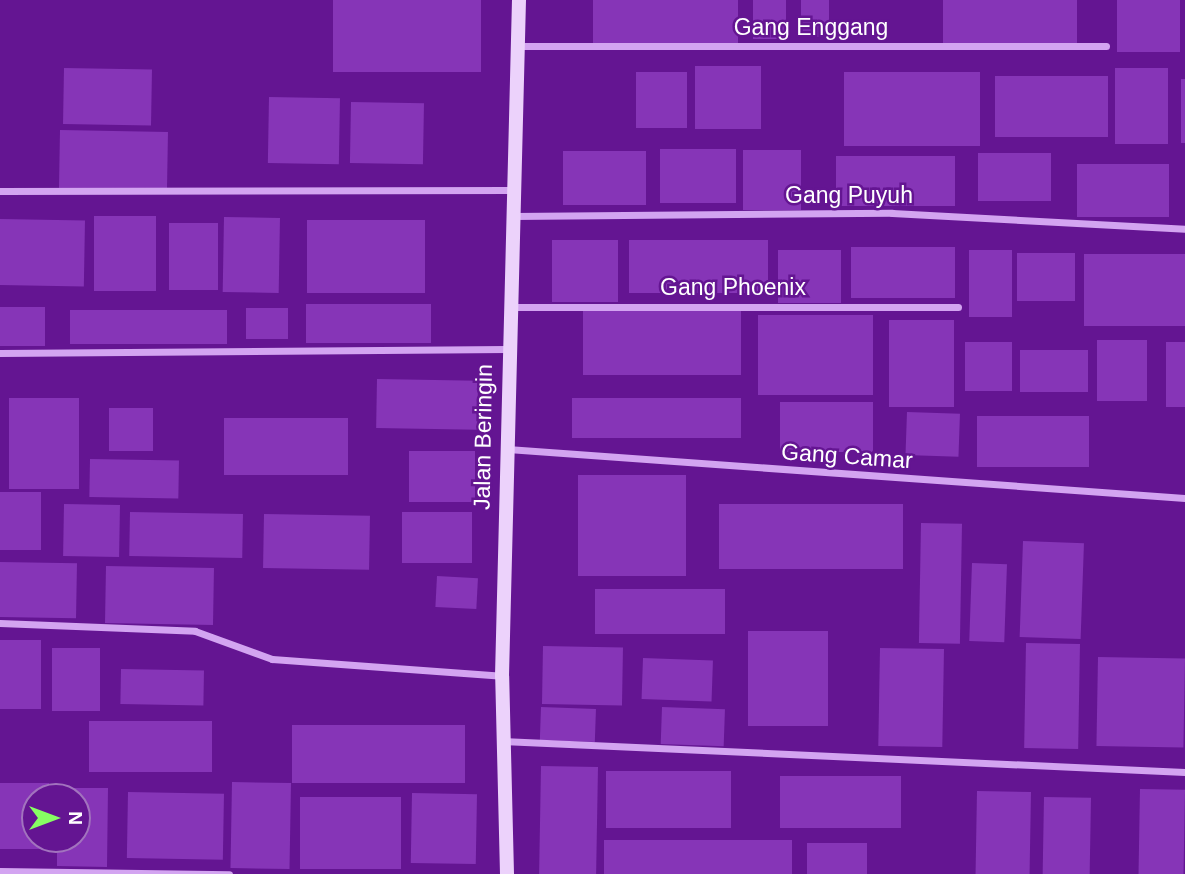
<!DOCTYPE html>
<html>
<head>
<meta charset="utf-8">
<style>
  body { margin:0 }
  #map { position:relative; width:1185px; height:874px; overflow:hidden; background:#641592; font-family:Arial,sans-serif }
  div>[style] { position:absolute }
  .building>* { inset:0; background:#8635b7; transform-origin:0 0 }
  .street>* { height:7px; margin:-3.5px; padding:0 3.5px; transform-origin:3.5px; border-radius:3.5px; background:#d3a4f1 }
  .secondary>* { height:14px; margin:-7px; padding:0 7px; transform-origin:7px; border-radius:7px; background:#ecd2fb }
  span { translate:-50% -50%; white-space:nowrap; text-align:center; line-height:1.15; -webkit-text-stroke:5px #641592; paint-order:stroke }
  .street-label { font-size:23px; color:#fff }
  .north { position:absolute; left:21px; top:783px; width:70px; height:70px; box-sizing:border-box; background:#641592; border:2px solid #a273be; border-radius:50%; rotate:90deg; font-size:19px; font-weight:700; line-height:28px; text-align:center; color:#fff }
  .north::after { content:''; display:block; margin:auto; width:24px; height:32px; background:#87ff63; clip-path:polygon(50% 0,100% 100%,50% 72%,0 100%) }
</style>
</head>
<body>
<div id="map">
  <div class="building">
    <div style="left:333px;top:0;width:148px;height:72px"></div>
    <div style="left:593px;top:0;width:145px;height:43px"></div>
    <div style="left:753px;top:0;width:33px;height:39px"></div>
    <div style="left:801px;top:0;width:28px;height:37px"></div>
    <div style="left:943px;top:0;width:134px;height:43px"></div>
    <div style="left:1117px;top:0;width:63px;height:52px"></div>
    <div style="left:695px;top:66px;width:66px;height:63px"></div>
    <div style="left:64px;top:68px;width:88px;height:56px;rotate:1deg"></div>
    <div style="left:1115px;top:68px;width:53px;height:76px"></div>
    <div style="left:636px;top:72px;width:51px;height:56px"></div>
    <div style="left:844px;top:72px;width:136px;height:74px"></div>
    <div style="left:995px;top:76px;width:113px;height:61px"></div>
    <div style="left:1181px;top:79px;width:4px;height:64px"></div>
    <div style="left:269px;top:97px;width:71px;height:66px;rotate:1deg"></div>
    <div style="left:351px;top:102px;width:73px;height:61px;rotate:1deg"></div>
    <div style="left:60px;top:130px;width:108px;height:58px;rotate:1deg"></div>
    <div style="left:660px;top:149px;width:76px;height:54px"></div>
    <div style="left:743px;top:150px;width:58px;height:60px"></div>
    <div style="left:563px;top:151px;width:83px;height:54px"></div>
    <div style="left:978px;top:153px;width:73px;height:48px"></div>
    <div style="left:836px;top:156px;width:119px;height:50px"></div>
    <div style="left:1077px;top:164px;width:92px;height:53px"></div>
    <div style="left:94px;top:216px;width:62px;height:75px"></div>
    <div style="left:224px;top:217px;width:56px;height:75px;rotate:1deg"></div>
    <div style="left:0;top:219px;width:85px;height:66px;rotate:1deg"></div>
    <div style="left:307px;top:220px;width:118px;height:73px"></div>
    <div style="left:169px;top:223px;width:49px;height:67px"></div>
    <div style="left:552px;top:240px;width:66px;height:62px"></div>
    <div style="left:629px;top:240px;width:139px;height:53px"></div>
    <div style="left:851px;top:247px;width:104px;height:51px"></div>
    <div style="left:778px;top:250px;width:63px;height:53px"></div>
    <div style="left:969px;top:250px;width:43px;height:67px"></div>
    <div style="left:1017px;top:253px;width:58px;height:48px"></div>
    <div style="left:1084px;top:254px;width:101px;height:72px"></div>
    <div style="left:306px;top:304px;width:125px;height:39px"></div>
    <div style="left:0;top:307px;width:45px;height:39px"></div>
    <div style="left:246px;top:308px;width:42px;height:31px"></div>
    <div style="left:70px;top:310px;width:157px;height:34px"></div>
    <div style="left:583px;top:310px;width:158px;height:65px"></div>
    <div style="left:758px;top:315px;width:115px;height:80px"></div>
    <div style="left:889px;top:320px;width:65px;height:87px"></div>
    <div style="left:1097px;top:340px;width:50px;height:61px"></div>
    <div style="left:965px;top:342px;width:47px;height:49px"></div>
    <div style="left:1166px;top:342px;width:19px;height:65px"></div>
    <div style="left:1020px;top:350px;width:68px;height:42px"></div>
    <div style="left:377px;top:379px;width:101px;height:49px;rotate:1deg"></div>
    <div style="left:9px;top:398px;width:70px;height:91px"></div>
    <div style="left:572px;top:398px;width:169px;height:40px"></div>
    <div style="left:780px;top:402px;width:93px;height:50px"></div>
    <div style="left:109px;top:408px;width:44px;height:43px"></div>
    <div style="left:907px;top:412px;width:53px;height:43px;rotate:2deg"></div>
    <div style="left:977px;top:416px;width:112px;height:51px"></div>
    <div style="left:224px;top:418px;width:124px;height:57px"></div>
    <div style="left:409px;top:451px;width:66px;height:51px"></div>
    <div style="left:90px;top:459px;width:89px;height:38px;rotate:1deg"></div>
    <div style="left:578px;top:475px;width:108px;height:101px"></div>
    <div style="left:0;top:492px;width:41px;height:58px"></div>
    <div style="left:64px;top:504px;width:56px;height:52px;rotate:1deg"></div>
    <div style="left:719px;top:504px;width:184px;height:65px"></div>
    <div style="left:130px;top:512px;width:113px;height:44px;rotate:1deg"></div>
    <div style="left:402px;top:512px;width:70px;height:51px"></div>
    <div style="left:264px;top:514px;width:106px;height:54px;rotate:1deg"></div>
    <div style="left:921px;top:523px;width:41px;height:120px;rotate:1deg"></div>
    <div style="left:1023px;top:541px;width:61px;height:96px;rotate:2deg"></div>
    <div style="left:0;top:562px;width:77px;height:55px;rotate:1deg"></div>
    <div style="left:972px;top:563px;width:35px;height:78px;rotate:2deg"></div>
    <div style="left:106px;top:566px;width:108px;height:57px;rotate:1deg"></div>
    <div style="left:437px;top:576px;width:41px;height:31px;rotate:3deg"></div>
    <div style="left:595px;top:589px;width:130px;height:45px"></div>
    <div style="left:748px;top:631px;width:80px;height:95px"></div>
    <div style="left:0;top:640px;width:41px;height:69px"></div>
    <div style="left:1026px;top:643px;width:54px;height:105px;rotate:1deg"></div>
    <div style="left:543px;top:646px;width:80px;height:58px;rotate:1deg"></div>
    <div style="left:52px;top:648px;width:48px;height:63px"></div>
    <div style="left:880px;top:648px;width:64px;height:98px;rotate:1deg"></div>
    <div style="left:1098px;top:657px;width:87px;height:89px;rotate:1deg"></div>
    <div style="left:643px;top:658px;width:70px;height:41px;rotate:2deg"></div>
    <div style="left:121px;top:669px;width:83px;height:35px;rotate:1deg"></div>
    <div style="left:541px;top:707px;width:55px;height:33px;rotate:2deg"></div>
    <div style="left:662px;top:707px;width:63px;height:37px;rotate:2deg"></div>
    <div style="left:89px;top:721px;width:123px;height:51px"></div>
    <div style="left:292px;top:725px;width:173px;height:58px"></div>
    <div style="left:541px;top:766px;width:57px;height:108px;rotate:1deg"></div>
    <div style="left:606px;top:771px;width:125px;height:57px"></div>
    <div style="left:780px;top:776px;width:121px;height:52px"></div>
    <div style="left:232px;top:782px;width:59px;height:86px;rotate:1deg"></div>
    <div style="clip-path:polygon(0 783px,49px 783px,49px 797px,35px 797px,35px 839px,48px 839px,48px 849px,0 849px)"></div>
    <div style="clip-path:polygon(57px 788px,108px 788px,107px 867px,57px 866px,57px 839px,77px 839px,77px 797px,57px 797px)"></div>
    <div style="left:1140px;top:789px;width:45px;height:85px;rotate:1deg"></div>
    <div style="left:977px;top:791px;width:54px;height:83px;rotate:1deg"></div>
    <div style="left:128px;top:792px;width:96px;height:66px;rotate:1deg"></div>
    <div style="left:412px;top:793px;width:65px;height:70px;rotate:1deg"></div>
    <div style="left:300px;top:797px;width:101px;height:72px"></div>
    <div style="left:1044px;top:797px;width:47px;height:77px;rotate:1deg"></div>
    <div style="left:604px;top:840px;width:188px;height:34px"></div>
    <div style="left:807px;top:843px;width:60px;height:31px"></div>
  </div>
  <div class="street">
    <div style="left:519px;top:46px;width:587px"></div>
    <div style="left:0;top:191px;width:513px;rotate:-0.11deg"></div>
    <div style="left:513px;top:216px;width:379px;rotate:-0.5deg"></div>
    <div style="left:892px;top:213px;width:293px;rotate:3.1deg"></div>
    <div style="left:510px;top:307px;width:448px"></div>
    <div style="left:0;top:353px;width:507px;rotate:-0.45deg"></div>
    <div style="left:507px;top:449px;width:680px;rotate:4.13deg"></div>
    <div style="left:0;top:623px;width:195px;rotate:2.3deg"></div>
    <div style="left:195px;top:631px;width:82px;rotate:20deg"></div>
    <div style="left:272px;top:659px;width:230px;rotate:4.2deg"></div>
    <div style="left:504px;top:741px;width:682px;rotate:2.61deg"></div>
    <div style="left:0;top:871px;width:229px;rotate:0.8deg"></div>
  </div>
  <div class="secondary">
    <div style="left:507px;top:874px;width:198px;rotate:-91.4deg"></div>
    <div style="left:502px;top:676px;width:676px;rotate:-88.56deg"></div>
  </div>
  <div class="street-label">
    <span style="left:811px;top:27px">Gang Enggang</span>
    <span style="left:849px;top:195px">Gang Puyuh</span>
    <span style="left:733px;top:287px">Gang Phoenix</span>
    <span style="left:483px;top:437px;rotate:-89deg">Jalan Beringin</span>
    <span style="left:847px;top:456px;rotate:4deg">Gang Camar</span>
  </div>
  <div class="north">N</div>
</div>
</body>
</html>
